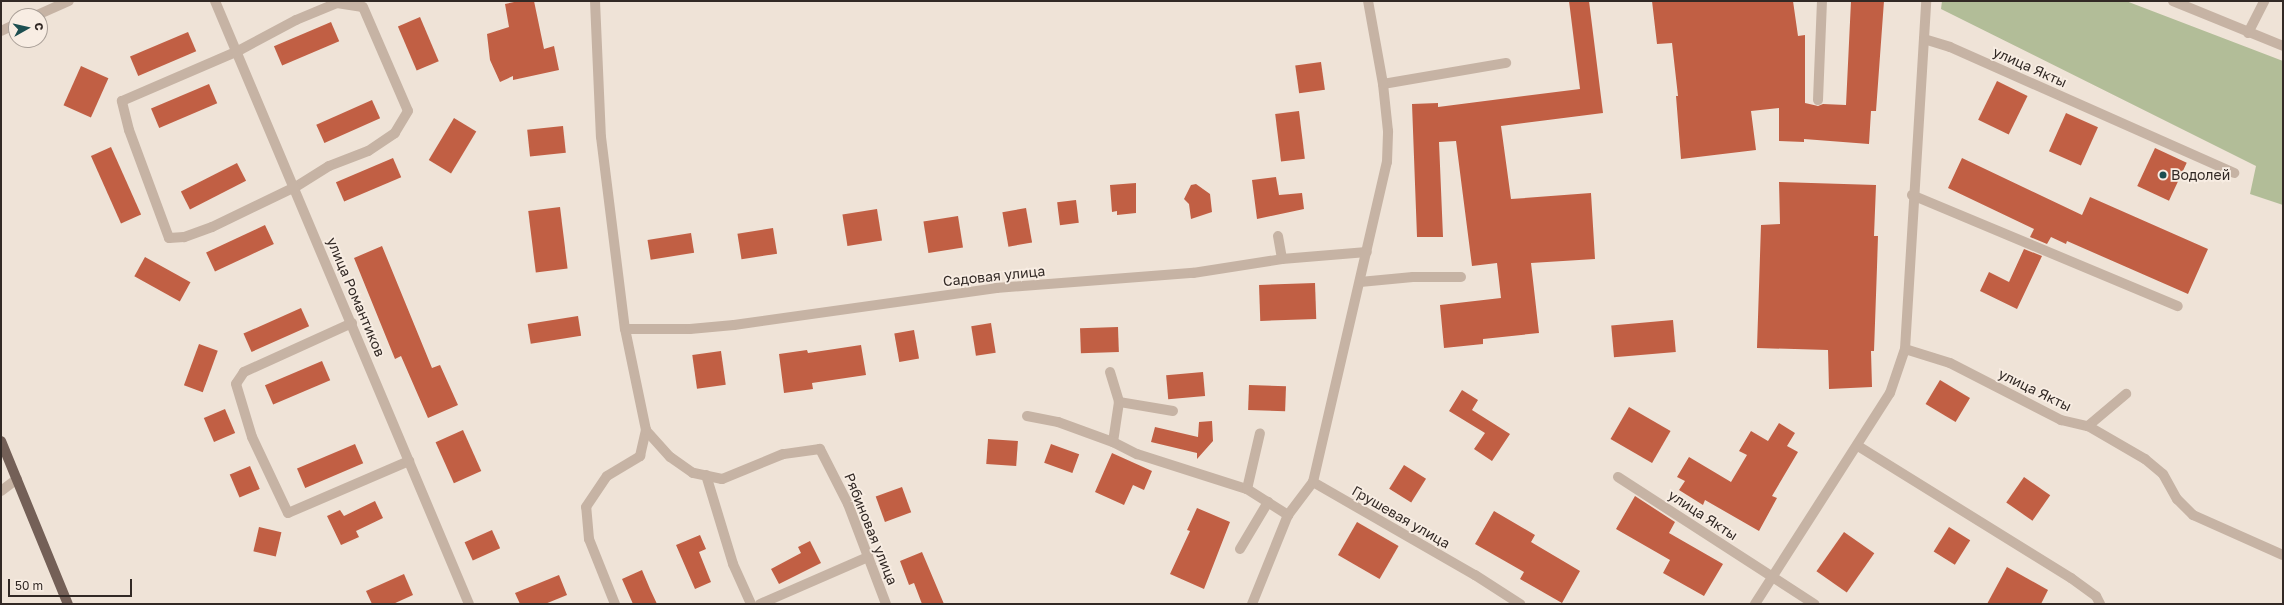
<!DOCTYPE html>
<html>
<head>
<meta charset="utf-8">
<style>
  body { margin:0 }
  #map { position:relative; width:2284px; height:605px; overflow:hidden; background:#efe3d7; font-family:"Golos Text",sans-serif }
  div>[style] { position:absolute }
  .green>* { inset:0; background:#b2bd98 }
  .building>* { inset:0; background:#c15f44; transform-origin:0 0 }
  .service>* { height:10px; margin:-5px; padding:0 5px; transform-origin:5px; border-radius:5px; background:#c6b3a4 }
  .minor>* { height:10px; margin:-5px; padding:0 5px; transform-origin:5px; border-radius:5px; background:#c6b3a4 }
  .tertiary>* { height:10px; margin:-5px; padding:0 5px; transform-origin:5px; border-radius:5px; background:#c6b3a4 }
  .primary>* { height:10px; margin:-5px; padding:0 5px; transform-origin:5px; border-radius:5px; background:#746057 }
  .dots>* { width:11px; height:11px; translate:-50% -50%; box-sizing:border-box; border:2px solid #f8ede3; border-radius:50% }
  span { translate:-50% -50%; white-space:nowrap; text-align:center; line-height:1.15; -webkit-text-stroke:3.5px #f8ede3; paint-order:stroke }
  .street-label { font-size:14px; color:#322925 }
  .poi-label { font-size:14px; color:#322925 }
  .left { translate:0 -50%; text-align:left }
  .frame { position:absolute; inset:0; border:2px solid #322925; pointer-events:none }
  .north { position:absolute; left:8px; top:8px; width:40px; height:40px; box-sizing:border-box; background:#f8ede3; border:1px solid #a99f97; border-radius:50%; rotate:82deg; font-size:11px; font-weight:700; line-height:16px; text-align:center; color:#322925 }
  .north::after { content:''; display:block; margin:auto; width:14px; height:18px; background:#1d4f51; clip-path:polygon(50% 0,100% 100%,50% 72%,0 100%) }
  .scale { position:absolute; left:8px; top:579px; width:124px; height:18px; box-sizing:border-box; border:2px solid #322925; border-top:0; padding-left:5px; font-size:12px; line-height:14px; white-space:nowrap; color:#322925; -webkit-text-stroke:3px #f8ede3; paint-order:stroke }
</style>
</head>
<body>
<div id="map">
  <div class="green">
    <div style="clip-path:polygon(1942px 1px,2126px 1px,2283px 61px,2283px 205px,2250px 194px,2256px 166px,1941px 9px)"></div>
  </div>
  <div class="building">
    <div style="clip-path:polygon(519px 1px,534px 1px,544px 49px,554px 46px,559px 70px,513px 80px,513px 76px,500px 82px,490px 60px,487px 34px,509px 27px,505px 4px)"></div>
    <div style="clip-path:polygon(1569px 1px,1589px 1px,1603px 113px,1501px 126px,1511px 199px,1591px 193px,1595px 259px,1531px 263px,1539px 333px,1483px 339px,1483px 344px,1444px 348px,1440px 305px,1501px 298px,1497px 263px,1472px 266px,1456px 141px,1439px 142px,1443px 237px,1417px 237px,1412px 104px,1438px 103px,1438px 107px,1580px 89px)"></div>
    <div style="clip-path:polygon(1652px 1px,1793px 1px,1798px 36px,1805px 35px,1805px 103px,1818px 106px,1823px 104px,1846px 105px,1851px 1px,1884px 1px,1876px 111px,1871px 111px,1869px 144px,1804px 139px,1804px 142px,1779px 141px,1779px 108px,1751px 111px,1756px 150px,1681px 159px,1676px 96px,1678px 96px,1672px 43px,1657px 44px)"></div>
    <div style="left:420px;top:17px;width:48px;height:24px;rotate:67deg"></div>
    <div style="left:331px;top:22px;width:21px;height:62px;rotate:67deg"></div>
    <div style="left:188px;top:32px;width:21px;height:63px;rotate:67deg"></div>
    <div style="left:1321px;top:62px;width:28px;height:26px;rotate:82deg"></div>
    <div style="left:81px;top:66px;width:30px;height:43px;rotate:24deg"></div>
    <div style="left:1997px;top:81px;width:34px;height:43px;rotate:26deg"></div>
    <div style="left:209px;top:84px;width:21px;height:63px;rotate:67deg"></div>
    <div style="left:372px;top:100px;width:20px;height:61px;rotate:66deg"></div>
    <div style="left:1299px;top:111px;width:48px;height:24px;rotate:83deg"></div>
    <div style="left:2066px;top:113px;width:35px;height:42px;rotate:24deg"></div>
    <div style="left:454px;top:118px;width:26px;height:49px;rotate:31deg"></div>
    <div style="left:563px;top:126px;width:27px;height:36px;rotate:84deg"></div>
    <div style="left:111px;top:147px;width:74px;height:22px;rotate:66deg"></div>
    <div style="left:2155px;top:148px;width:35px;height:42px;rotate:25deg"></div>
    <div style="left:393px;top:158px;width:21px;height:62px;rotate:67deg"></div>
    <div style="clip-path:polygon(1962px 158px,2082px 215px,2090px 197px,2208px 249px,2188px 294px,2067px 241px,2066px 244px,2051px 237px,2047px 244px,2030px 237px,2034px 229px,1948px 188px)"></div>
    <div style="left:237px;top:163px;width:20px;height:63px;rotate:63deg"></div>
    <div style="clip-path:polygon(1276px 177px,1279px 195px,1302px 193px,1304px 209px,1257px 219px,1252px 180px)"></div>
    <div style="clip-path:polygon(1779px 182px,1876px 185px,1874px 236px,1878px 236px,1877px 267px,1874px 351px,1871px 351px,1872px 387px,1829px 389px,1828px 350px,1757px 348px,1761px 225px,1780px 224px)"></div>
    <div style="clip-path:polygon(1136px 183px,1136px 213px,1117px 215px,1117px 211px,1112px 212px,1110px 185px)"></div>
    <div style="clip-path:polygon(1196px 184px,1210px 194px,1212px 212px,1191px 219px,1189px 204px,1184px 199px,1191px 185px)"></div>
    <div style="left:1076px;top:200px;width:23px;height:19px;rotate:83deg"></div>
    <div style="left:560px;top:207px;width:62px;height:32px;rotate:83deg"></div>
    <div style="left:1026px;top:208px;width:35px;height:24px;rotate:80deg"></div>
    <div style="left:877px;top:209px;width:32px;height:35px;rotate:81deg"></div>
    <div style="left:958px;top:216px;width:32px;height:35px;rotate:81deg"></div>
    <div style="left:265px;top:225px;width:21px;height:65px;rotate:65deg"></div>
    <div style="left:773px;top:228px;width:26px;height:36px;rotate:81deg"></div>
    <div style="left:691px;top:233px;width:20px;height:44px;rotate:81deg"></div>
    <div style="clip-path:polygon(382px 246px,432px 368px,440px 365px,458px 405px,428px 418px,401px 356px,395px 359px,354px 258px)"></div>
    <div style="clip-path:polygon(2024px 249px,2042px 256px,2017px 309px,1980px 291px,1989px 272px,2009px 282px)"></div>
    <div style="left:145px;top:257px;width:52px;height:22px;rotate:29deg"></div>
    <div style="left:1315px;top:283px;width:36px;height:56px;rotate:88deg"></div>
    <div style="left:301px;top:308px;width:20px;height:63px;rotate:66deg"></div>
    <div style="left:578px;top:316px;width:20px;height:51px;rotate:81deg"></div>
    <div style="left:1673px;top:320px;width:32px;height:62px;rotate:85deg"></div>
    <div style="left:991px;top:323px;width:30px;height:20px;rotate:81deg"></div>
    <div style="left:1118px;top:327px;width:25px;height:38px;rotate:88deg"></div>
    <div style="left:914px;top:330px;width:29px;height:20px;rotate:80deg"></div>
    <div style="left:199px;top:344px;width:20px;height:44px;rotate:20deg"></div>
    <div style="clip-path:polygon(861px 345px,866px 375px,812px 383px,813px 389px,784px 393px,779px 354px,807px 350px,808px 353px)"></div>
    <div style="left:721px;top:351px;width:34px;height:29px;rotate:82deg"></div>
    <div style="left:322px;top:361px;width:21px;height:62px;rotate:67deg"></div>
    <div style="left:1203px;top:372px;width:24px;height:37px;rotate:85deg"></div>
    <div style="left:1940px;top:380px;width:35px;height:28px;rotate:31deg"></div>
    <div style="left:1249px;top:385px;width:37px;height:25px;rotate:2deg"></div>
    <div style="clip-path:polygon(1462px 390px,1478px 400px,1472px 410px,1510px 434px,1492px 461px,1474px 449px,1485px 433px,1449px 411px)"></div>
    <div style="left:1629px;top:407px;width:48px;height:37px;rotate:30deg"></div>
    <div style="left:225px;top:409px;width:26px;height:23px;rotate:67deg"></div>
    <div style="clip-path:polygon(1212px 421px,1213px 441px,1197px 459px,1197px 453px,1151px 442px,1155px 427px,1198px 437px,1199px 422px)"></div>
    <div style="clip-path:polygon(1779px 423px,1795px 433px,1787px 446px,1798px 452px,1772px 496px,1777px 498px,1759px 531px,1705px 500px,1703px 505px,1679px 490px,1685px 481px,1677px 477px,1689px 457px,1731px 482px,1747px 455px,1739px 451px,1751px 431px,1768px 441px)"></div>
    <div style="left:463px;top:430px;width:45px;height:30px;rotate:66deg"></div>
    <div style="left:988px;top:439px;width:30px;height:25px;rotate:4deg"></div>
    <div style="left:355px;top:444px;width:21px;height:63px;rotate:67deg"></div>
    <div style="left:1051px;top:444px;width:30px;height:20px;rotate:20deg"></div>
    <div style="clip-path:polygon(1112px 453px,1152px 471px,1144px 490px,1133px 485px,1124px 505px,1095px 492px)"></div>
    <div style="left:1404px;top:465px;width:26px;height:28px;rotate:32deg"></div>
    <div style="left:250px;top:466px;width:25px;height:22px;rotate:67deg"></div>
    <div style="left:2024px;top:477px;width:32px;height:31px;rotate:35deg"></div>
    <div style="left:902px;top:487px;width:27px;height:28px;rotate:70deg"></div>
    <div style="clip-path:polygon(1635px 496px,1675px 522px,1669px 533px,1723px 564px,1704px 596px,1663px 573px,1670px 560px,1616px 529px)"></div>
    <div style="clip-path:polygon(375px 501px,383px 518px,356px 531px,359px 537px,341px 545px,327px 516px,340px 510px,344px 516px)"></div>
    <div style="clip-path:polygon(1197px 508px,1230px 522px,1204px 589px,1170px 574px,1190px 531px,1187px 530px)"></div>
    <div style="clip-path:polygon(1494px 511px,1535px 535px,1531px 542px,1580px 571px,1562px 603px,1520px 579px,1524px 572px,1475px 544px)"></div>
    <div style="left:1357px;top:522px;width:48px;height:38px;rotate:30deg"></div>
    <div style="left:259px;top:527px;width:23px;height:25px;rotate:13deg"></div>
    <div style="left:1949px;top:527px;width:25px;height:29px;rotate:32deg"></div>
    <div style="left:492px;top:530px;width:20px;height:30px;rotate:66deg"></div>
    <div style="left:1844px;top:532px;width:37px;height:48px;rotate:35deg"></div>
    <div style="clip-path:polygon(700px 535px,706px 549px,699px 552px,711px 582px,695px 589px,676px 545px)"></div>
    <div style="clip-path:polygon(810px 541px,821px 563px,779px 584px,771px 569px,801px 553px,798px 547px)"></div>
    <div style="clip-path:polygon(922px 552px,944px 604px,922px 604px,914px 583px,909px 585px,900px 561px)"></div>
    <div style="clip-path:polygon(2007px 567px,2048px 590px,2041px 604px,1987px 604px)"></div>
    <div style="clip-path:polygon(642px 570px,650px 589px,657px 604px,633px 604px,622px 579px)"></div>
    <div style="clip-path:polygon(404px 574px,413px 595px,393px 604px,372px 604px,366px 591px)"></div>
    <div style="clip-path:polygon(559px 575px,567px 595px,545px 604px,520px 604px,515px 593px)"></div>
  </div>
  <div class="service">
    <div style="left:595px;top:1px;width:136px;rotate:87.5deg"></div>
    <div style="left:601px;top:137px;width:193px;rotate:82.9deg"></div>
    <div style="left:337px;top:3px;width:26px;rotate:9deg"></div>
    <div style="left:363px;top:7px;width:113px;rotate:66.6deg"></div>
    <div style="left:408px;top:111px;width:26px;rotate:121deg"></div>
    <div style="left:395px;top:133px;width:32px;rotate:146deg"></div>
    <div style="left:368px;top:151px;width:42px;rotate:159deg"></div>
    <div style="left:329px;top:166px;width:40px;rotate:148deg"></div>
    <div style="left:295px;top:187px;width:92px;rotate:154.3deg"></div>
    <div style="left:212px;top:227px;width:30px;rotate:160deg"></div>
    <div style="left:184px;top:237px;width:15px;rotate:176deg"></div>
    <div style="left:169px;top:238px;width:115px;rotate:-110.3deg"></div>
    <div style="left:129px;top:130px;width:30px;rotate:-104deg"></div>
    <div style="left:122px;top:101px;width:126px;rotate:-23.3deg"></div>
    <div style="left:238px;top:51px;width:66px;rotate:-28.1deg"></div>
    <div style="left:296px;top:20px;width:44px;rotate:-22.5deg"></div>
    <div style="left:1383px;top:84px;width:125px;rotate:-9.7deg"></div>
    <div style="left:1818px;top:100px;width:99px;rotate:-87.7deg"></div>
    <div style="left:1278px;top:236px;width:23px;rotate:80deg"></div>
    <div style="left:1360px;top:282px;width:53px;rotate:-5.4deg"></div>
    <div style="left:1413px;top:277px;width:48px"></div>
    <div style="left:352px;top:323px;width:119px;rotate:155.6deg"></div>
    <div style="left:244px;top:372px;width:14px;rotate:124deg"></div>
    <div style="left:236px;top:384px;width:55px;rotate:73.2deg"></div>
    <div style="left:252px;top:437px;width:84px;rotate:64.7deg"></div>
    <div style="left:288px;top:513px;width:132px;rotate:-23.3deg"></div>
    <div style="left:1110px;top:372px;width:31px;rotate:73deg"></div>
    <div style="left:1173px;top:411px;width:55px;rotate:-170.5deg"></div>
    <div style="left:1119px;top:402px;width:40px;rotate:98.5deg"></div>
    <div style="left:1113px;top:442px;width:27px;rotate:27deg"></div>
    <div style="left:1137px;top:454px;width:115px;rotate:17.7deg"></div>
    <div style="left:1247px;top:489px;width:49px;rotate:32.4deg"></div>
    <div style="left:1027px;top:416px;width:32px;rotate:11deg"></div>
    <div style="left:1058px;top:422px;width:59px;rotate:20deg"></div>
    <div style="left:2088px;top:426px;width:50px;rotate:-40.1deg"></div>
    <div style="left:706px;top:475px;width:93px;rotate:73.1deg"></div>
    <div style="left:733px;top:564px;width:44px;rotate:65.8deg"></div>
    <div style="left:1247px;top:489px;width:57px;rotate:-76.9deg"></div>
    <div style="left:1px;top:491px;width:20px;rotate:-37deg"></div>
    <div style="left:1240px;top:549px;width:55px;rotate:-59.2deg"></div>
    <div style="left:615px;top:604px;width:70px;rotate:-111.8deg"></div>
    <div style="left:589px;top:539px;width:32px;rotate:-95deg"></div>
    <div style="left:586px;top:507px;width:37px;rotate:-56deg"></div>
    <div style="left:607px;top:476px;width:39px;rotate:-31deg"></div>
    <div style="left:640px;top:456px;width:27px;rotate:-77deg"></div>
    <div style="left:760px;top:604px;width:118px;rotate:-23.5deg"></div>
  </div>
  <div class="minor">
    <div style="left:215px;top:1px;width:654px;rotate:67.16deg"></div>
    <div style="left:2248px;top:33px;width:36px;rotate:-63deg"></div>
    <div style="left:1924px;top:39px;width:27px;rotate:17deg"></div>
    <div style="left:1950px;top:47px;width:311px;rotate:23.9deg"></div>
    <div style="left:1912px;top:195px;width:288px;rotate:22.7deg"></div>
    <div style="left:1905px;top:349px;width:47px;rotate:17.3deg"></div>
    <div style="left:1950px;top:363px;width:125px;rotate:27.2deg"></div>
    <div style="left:2061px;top:420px;width:28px;rotate:13deg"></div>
    <div style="left:2088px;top:426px;width:66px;rotate:30.1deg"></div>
    <div style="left:2145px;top:459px;width:23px;rotate:40deg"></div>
    <div style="left:2163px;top:474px;width:29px;rotate:61deg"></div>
    <div style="left:2177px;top:499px;width:23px;rotate:45deg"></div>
    <div style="left:2193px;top:515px;width:98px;rotate:24deg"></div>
    <div style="left:1858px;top:446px;width:251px;rotate:31.8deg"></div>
    <div style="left:2071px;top:578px;width:31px;rotate:36deg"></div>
    <div style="left:2096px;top:596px;width:9px;rotate:63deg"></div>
    <div style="left:1618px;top:477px;width:234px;rotate:32.9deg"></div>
    <div style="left:1313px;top:482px;width:187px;rotate:29.9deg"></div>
    <div style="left:1475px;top:575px;width:54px;rotate:32.8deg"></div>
    <div style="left:886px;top:604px;width:107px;rotate:-110.8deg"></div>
    <div style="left:848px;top:504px;width:62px;rotate:-117deg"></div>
    <div style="left:820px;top:449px;width:37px;rotate:172deg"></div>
    <div style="left:783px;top:454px;width:66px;rotate:157.7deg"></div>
    <div style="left:722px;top:479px;width:30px;rotate:-168deg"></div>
    <div style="left:693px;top:473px;width:28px;rotate:-145deg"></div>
    <div style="left:670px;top:457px;width:36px;rotate:-132deg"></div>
    <div style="left:646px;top:430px;width:103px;rotate:-101.7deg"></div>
    <div style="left:625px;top:329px;width:65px"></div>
    <div style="left:690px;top:329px;width:44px;rotate:-5.2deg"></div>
    <div style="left:734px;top:325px;width:265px;rotate:-8deg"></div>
    <div style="left:996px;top:288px;width:198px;rotate:-4.4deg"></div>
    <div style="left:1193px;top:273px;width:90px;rotate:-8.9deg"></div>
    <div style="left:1282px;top:259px;width:85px;rotate:-4.7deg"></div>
    <div style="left:1252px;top:604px;width:96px;rotate:-68deg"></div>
    <div style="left:1288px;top:515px;width:41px;rotate:-52.9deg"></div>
    <div style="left:1313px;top:482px;width:328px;rotate:-77deg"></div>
    <div style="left:1387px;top:162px;width:31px;rotate:-88deg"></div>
    <div style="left:1388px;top:131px;width:47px;rotate:-96.1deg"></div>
    <div style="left:1383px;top:84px;width:84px;rotate:-100.2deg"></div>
    <div style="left:1755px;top:604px;width:250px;rotate:-57.4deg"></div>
    <div style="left:1890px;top:393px;width:46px;rotate:-71.2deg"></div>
    <div style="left:1905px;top:349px;width:349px;rotate:-86.5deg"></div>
  </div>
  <div class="tertiary">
    <div style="left:2173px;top:1px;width:119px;rotate:22.2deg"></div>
    <div style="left:35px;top:16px;width:37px;rotate:-24deg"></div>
    <div style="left:1px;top:31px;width:17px;rotate:-25deg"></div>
  </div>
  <div class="primary">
    <div style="left:1px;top:441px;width:176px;rotate:67.7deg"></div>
  </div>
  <div class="dots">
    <div style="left:2163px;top:175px;background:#1d4f51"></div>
  </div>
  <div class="street-label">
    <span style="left:2030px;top:67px;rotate:24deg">улица Якты</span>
    <span style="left:994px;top:276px;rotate:-6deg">Садовая улица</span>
    <span style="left:356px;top:297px;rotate:67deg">улица Романтиков</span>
    <span style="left:2035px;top:390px;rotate:26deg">улица Якты</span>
    <span style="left:1703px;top:515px;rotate:33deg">улица Якты</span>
    <span style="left:1401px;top:517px;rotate:30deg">Грушевая улица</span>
    <span style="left:871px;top:529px;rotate:68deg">Рябиновая улица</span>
  </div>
  <div class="poi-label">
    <span class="left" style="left:2171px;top:175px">Водолей</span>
  </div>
  <div class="frame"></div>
  <div class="north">С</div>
  <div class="scale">50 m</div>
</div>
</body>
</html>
